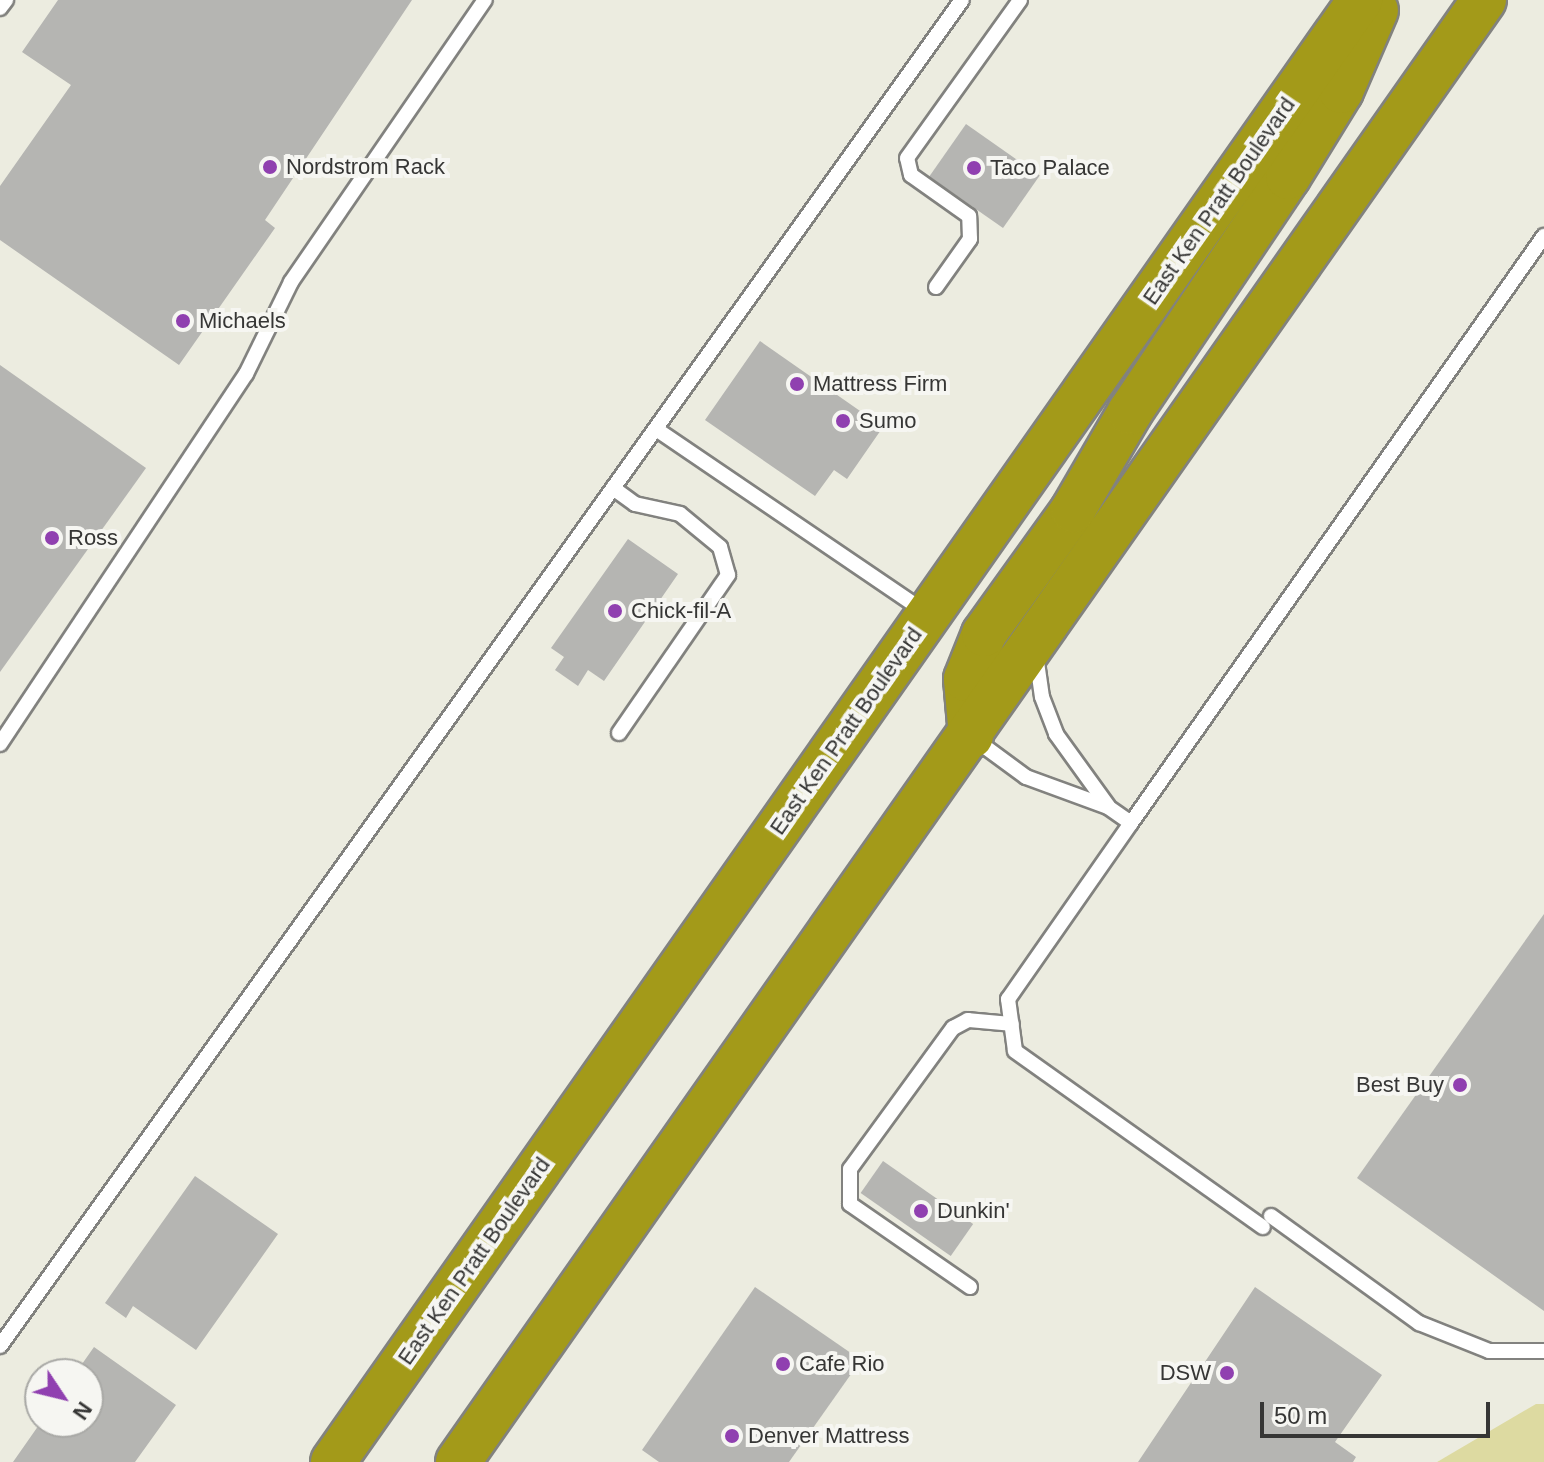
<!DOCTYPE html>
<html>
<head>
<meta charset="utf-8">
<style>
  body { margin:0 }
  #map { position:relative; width:1544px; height:1462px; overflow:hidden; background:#f6f6f2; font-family:Arial,sans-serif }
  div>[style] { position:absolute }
  .built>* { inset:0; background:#ecece0 }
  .green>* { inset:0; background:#dddaa1 }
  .building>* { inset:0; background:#b5b5b2; transform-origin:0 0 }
  .roads { filter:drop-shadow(2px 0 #82827f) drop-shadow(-2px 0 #82827f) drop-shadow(0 2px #82827f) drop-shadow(0 -2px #82827f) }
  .lane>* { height:14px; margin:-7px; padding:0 7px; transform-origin:7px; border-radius:7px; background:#fff }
  .highway>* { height:44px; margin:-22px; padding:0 22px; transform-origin:22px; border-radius:22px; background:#a39a19 }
  .dots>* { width:22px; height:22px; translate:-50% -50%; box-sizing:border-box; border:4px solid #f6f6f2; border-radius:50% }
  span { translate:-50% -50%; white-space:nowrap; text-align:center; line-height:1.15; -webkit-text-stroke:8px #f6f6f2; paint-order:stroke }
  .poi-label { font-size:22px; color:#363635 }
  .left { translate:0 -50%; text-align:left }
  .right { translate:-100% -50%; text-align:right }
  .street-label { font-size:22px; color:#363635 }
  .north { position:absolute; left:24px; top:1358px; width:80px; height:80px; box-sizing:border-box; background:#f6f6f2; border:2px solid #a9a9a6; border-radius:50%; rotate:125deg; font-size:22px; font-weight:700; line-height:32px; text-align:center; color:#363635 }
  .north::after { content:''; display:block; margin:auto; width:28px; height:36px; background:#9040b0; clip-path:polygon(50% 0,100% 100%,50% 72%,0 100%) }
  .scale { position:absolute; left:1260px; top:1402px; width:230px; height:36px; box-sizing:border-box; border:4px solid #363635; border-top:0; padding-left:10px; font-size:24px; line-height:28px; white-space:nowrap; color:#363635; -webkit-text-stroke:6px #f6f6f2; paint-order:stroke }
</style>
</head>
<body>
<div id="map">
  <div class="built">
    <div style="clip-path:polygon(evenodd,0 0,1544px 0,1544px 1404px,1437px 1462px,0 1462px,0 0,40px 1374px,88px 1374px,88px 1422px,40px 1422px,40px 1374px)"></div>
  </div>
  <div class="green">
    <div style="clip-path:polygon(1536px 1404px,1544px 1404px,1544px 1462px,1437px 1462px)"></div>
  </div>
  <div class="building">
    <div style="clip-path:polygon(58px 0,412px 0,265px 220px,275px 228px,179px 365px,0 240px,0 186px,71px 85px,22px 52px)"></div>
    <div style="left:966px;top:124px;width:90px;height:64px;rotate:35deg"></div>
    <div style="clip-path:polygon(760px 341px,883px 427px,847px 479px,834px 470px,815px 496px,705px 420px)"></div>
    <div style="clip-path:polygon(0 365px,146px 468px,0 672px)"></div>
    <div style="clip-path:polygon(628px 539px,678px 574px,604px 681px,588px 670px,578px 686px,555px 670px,564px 657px,551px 648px)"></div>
    <div style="clip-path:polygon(1544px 914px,1544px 1311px,1357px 1178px)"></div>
    <div style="left:883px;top:1161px;width:110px;height:39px;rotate:35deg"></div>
    <div style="clip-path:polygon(195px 1176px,278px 1234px,196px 1350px,133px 1306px,126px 1318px,105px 1303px)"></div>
    <div style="clip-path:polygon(755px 1287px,861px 1360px,789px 1462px,659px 1462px,642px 1450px)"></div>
    <div style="clip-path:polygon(1255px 1287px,1382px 1375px,1335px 1442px,1356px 1457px,1353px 1462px,1138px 1462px)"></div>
    <div style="clip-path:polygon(94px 1347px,176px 1405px,135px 1462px,13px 1462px,41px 1422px,88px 1422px,88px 1374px,75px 1374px)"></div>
  </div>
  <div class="roads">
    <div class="lane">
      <div style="left:0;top:8px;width:10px;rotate:-53deg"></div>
      <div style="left:936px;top:287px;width:59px;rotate:-54.7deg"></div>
      <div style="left:970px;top:239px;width:23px;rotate:-92deg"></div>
      <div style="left:969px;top:216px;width:71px;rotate:-144.7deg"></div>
      <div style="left:911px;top:175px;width:17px;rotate:-103deg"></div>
      <div style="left:907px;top:158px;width:194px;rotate:-54.4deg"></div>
      <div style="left:656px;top:429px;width:324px;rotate:34.2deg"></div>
      <div style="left:613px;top:488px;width:27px;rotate:36deg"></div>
      <div style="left:635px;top:504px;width:46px;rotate:12.5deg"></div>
      <div style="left:680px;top:514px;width:52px;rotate:39.5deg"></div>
      <div style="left:720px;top:547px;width:29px;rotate:74deg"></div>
      <div style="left:728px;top:575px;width:192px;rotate:124.6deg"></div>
      <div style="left:1036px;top:655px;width:42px;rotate:81.9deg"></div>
      <div style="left:1042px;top:697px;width:40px;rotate:69deg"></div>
      <div style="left:1056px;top:734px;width:89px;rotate:54.2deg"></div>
      <div style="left:973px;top:738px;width:66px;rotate:36.3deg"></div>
      <div style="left:1026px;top:777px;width:87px;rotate:20.1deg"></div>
      <div style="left:1108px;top:807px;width:28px;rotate:35deg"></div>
      <div style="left:1131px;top:823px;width:215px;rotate:124.9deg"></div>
      <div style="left:1008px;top:999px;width:52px;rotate:82.3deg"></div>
      <div style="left:1015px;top:1051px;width:304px;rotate:35.4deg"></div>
      <div style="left:0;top:744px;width:444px;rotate:-56.4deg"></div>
      <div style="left:246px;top:374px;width:102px;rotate:-63.9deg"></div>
      <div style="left:291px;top:282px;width:342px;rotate:-55.5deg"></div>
      <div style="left:1131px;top:823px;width:718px;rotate:-54.87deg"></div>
      <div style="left:1271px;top:1216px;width:183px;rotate:35.9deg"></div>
      <div style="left:1419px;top:1323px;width:75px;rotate:21.8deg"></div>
      <div style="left:1489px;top:1351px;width:55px"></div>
      <div style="left:970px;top:1287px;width:146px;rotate:-145.3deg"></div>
      <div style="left:850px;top:1204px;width:35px;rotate:-90deg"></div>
      <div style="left:850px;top:1169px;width:175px;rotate:-53.9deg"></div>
      <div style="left:953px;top:1028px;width:17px;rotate:-28deg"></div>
      <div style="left:968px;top:1020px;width:44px;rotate:5.2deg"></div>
      <div style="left:0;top:1346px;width:1654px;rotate:-54.45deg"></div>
    </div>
    <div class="highway">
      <div style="left:971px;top:736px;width:57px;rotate:-95deg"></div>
      <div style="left:966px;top:679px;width:48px;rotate:-68.2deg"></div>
      <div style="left:984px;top:634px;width:153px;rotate:-54.3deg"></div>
      <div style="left:1073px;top:510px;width:113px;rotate:-59.8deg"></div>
      <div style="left:1130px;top:412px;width:283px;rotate:-56.1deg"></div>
      <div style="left:1288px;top:177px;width:101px;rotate:-58.4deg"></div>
      <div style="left:1341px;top:91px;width:88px;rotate:-66.6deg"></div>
      <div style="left:333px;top:1462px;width:1787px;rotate:-54.91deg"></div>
      <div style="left:458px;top:1462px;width:1786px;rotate:-54.94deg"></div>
    </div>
  </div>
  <div class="dots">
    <div style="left:270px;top:167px;background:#9040b0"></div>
    <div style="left:974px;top:168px;background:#9040b0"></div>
    <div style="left:183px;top:321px;background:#9040b0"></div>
    <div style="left:797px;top:384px;background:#9040b0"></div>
    <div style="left:843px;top:421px;background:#9040b0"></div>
    <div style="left:52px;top:538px;background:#9040b0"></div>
    <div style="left:615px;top:611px;background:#9040b0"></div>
    <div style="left:1460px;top:1085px;background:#9040b0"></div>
    <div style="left:921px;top:1211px;background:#9040b0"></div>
    <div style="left:783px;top:1364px;background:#9040b0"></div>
    <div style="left:1227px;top:1373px;background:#9040b0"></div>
    <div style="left:732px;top:1436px;background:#9040b0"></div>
  </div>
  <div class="poi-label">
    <span class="left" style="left:286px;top:167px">Nordstrom Rack</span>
    <span class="left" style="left:990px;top:168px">Taco Palace</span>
    <span class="left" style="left:199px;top:321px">Michaels</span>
    <span class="left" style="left:813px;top:384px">Mattress Firm</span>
    <span class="left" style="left:859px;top:421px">Sumo</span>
    <span class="left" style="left:68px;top:538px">Ross</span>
    <span class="left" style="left:631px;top:611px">Chick-fil-A</span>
    <span class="right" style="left:1444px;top:1085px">Best Buy</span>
    <span class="left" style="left:937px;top:1211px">Dunkin'</span>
    <span class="left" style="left:799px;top:1364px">Cafe Rio</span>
    <span class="right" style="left:1211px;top:1373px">DSW</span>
    <span class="left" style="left:748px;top:1436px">Denver Mattress</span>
  </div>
  <div class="street-label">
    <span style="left:1219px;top:201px;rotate:-55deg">East Ken Pratt Boulevard</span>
    <span style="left:846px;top:731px;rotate:-55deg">East Ken Pratt Boulevard</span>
    <span style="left:474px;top:1261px;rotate:-55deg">East Ken Pratt Boulevard</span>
  </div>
  <div class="north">N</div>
  <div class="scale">50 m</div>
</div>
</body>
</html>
